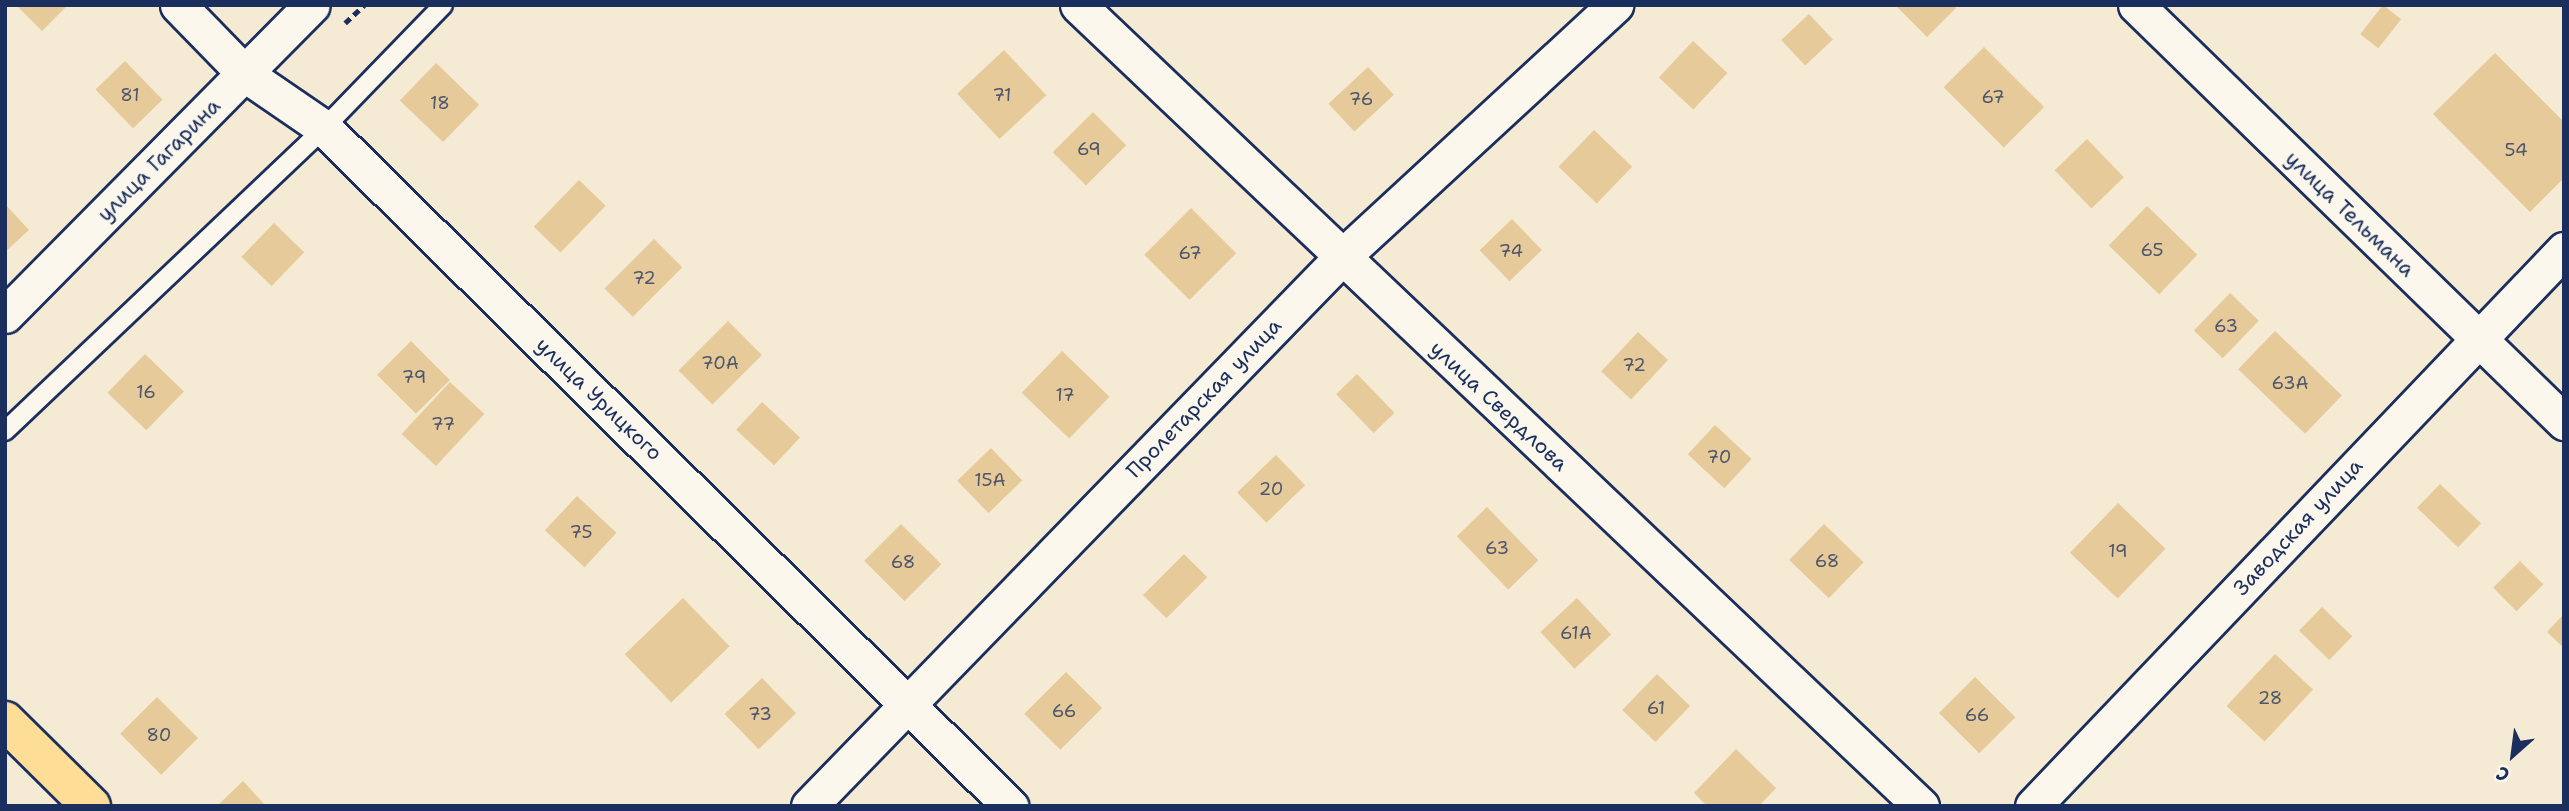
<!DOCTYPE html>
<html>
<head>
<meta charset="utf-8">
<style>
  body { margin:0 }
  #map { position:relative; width:2569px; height:811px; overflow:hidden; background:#f5ead3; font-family:"Shantell Sans",sans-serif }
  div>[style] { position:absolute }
  .building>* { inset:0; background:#e6ca9a; transform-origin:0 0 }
  .path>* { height:4.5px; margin-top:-2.25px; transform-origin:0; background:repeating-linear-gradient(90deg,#1b2f5e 0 7px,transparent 0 12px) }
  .roads { filter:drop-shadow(2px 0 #1b2f5e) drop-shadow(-2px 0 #1b2f5e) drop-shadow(0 2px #1b2f5e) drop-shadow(0 -2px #1b2f5e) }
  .lane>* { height:18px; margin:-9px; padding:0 9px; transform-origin:9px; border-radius:9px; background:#fbf7ec }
  .street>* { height:35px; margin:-17.5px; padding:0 17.5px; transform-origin:17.5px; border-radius:17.5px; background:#fbf7ec }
  .primary>* { height:38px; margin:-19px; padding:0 19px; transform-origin:19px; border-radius:19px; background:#fedd96 }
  span { translate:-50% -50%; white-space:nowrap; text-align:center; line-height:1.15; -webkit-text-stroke:5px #fbf7ec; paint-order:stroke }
  .number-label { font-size:18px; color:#4e566d }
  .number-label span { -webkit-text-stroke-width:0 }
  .street-label { font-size:21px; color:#1b2f5e }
  .frame { position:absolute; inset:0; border:7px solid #1b2f5e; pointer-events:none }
  .north { position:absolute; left:2478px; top:720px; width:70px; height:70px; -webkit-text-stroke:5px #fbf7ec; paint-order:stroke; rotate:208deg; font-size:19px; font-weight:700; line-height:28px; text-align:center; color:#1b2f5e }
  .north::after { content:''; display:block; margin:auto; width:24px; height:32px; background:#1b2f5e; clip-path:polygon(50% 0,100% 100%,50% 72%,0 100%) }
</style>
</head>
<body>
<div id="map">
  <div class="building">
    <div style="clip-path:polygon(16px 5px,68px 5px,42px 31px)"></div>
    <div style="clip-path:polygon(1895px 5px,1953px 5px,1956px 8px,1927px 37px)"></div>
    <div style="left:2383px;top:5px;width:23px;height:37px;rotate:38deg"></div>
    <div style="left:1809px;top:14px;width:35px;height:38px;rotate:47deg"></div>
    <div style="left:1693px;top:41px;width:47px;height:50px;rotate:43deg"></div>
    <div style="left:1984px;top:47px;width:85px;height:57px;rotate:45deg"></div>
    <div style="left:1004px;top:50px;width:62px;height:64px;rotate:47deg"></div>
    <div style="clip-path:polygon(2495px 53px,2564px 122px,2564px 178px,2530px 212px,2433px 114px)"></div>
    <div style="left:125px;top:61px;width:54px;height:41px;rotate:46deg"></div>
    <div style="left:436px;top:63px;width:60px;height:52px;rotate:44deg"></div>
    <div style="left:1368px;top:67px;width:38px;height:54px;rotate:47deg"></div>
    <div style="left:1093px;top:112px;width:47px;height:57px;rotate:45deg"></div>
    <div style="left:1594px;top:130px;width:53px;height:51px;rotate:44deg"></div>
    <div style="left:2087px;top:139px;width:53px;height:45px;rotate:46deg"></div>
    <div style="left:579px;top:180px;width:37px;height:65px;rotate:44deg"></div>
    <div style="clip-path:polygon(5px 204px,29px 230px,5px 252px)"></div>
    <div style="left:2147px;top:206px;width:70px;height:55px;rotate:44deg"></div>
    <div style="left:1191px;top:208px;width:64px;height:66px;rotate:45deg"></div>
    <div style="left:1512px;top:219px;width:43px;height:45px;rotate:46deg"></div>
    <div style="left:274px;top:223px;width:42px;height:47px;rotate:44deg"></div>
    <div style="left:654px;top:239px;width:40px;height:70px;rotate:45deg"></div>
    <div style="left:2230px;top:293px;width:40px;height:52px;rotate:44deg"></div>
    <div style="left:728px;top:321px;width:48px;height:70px;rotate:45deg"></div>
    <div style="left:2275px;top:331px;width:93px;height:53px;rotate:44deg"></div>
    <div style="left:1638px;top:332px;width:41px;height:54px;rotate:43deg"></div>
    <div style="left:411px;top:341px;width:55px;height:48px;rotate:45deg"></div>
    <div style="left:1062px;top:351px;width:66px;height:58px;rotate:44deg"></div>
    <div style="left:145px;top:354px;width:54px;height:54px;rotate:44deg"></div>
    <div style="left:1357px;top:374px;width:54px;height:29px;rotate:46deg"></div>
    <div style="left:450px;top:382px;width:47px;height:71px;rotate:43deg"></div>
    <div style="left:762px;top:402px;width:52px;height:38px;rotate:43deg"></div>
    <div style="left:1715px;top:425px;width:50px;height:40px;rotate:43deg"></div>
    <div style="left:991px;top:448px;width:45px;height:47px;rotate:46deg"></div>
    <div style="left:1276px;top:455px;width:42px;height:54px;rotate:46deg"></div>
    <div style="left:2440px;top:484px;width:57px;height:33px;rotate:44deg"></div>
    <div style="left:577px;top:496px;width:54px;height:47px;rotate:43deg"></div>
    <div style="left:2118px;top:503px;width:66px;height:69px;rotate:44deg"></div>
    <div style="left:1487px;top:507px;width:74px;height:42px;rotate:46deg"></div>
    <div style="left:901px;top:524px;width:57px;height:52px;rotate:45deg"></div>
    <div style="left:1824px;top:524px;width:55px;height:50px;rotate:44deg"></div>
    <div style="left:1184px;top:554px;width:33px;height:58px;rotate:45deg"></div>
    <div style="left:2520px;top:561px;width:33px;height:38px;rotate:45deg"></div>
    <div style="left:683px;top:598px;width:67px;height:81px;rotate:46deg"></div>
    <div style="left:1577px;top:598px;width:50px;height:50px;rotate:47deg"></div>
    <div style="left:2322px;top:607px;width:42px;height:33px;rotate:44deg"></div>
    <div style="clip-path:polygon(2564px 614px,2564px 648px,2547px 632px)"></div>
    <div style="left:2275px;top:654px;width:52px;height:71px;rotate:43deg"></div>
    <div style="left:1066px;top:672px;width:51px;height:59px;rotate:45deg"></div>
    <div style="left:1657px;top:674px;width:46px;height:50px;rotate:44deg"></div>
    <div style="left:1975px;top:677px;width:57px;height:51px;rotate:45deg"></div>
    <div style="left:762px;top:678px;width:49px;height:52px;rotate:46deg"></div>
    <div style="left:157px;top:697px;width:58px;height:52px;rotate:45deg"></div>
    <div style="clip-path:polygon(1736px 749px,1776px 788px,1759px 806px,1707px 806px,1694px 793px)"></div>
    <div style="clip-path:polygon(243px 781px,266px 806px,217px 806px)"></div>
  </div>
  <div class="path">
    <div style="left:345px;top:23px;width:26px;rotate:-43deg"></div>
  </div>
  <div class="roads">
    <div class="lane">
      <div style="left:5px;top:431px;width:440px;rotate:-43.5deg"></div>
      <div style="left:324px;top:128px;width:171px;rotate:-45.9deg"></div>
    </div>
    <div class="street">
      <div style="left:178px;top:5px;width:96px;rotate:45.8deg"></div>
      <div style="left:245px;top:74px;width:96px;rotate:34.4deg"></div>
      <div style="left:324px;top:128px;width:965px;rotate:44.66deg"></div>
      <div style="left:1078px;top:5px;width:1163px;rotate:43.54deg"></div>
      <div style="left:2136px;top:5px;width:598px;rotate:44.25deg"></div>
      <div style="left:5px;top:315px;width:436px;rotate:-45.3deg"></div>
      <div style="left:809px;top:806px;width:765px;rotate:-45.85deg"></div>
      <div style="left:1342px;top:257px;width:372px;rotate:-42.7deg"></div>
      <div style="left:2033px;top:806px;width:769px;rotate:-46.32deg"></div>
    </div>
    <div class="primary">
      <div style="left:5px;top:721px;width:121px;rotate:44.7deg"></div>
    </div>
  </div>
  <div class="number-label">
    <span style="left:130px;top:95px">81</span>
    <span style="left:1002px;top:95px">71</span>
    <span style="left:1993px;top:97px">67</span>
    <span style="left:1361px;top:99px">76</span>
    <span style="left:440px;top:103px">18</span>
    <span style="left:1089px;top:149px">69</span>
    <span style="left:2516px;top:150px">54</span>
    <span style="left:2152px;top:250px">65</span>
    <span style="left:1511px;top:251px">74</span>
    <span style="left:1190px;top:253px">67</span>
    <span style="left:644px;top:278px">72</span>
    <span style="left:2226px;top:326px">63</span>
    <span style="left:720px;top:363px">70А</span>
    <span style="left:1634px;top:365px">72</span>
    <span style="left:414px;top:377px">79</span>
    <span style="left:2290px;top:383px">63А</span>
    <span style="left:146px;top:392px">16</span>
    <span style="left:1065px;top:395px">17</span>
    <span style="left:443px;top:424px">77</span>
    <span style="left:1719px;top:457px">70</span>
    <span style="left:990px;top:480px">15А</span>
    <span style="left:1271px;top:489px">20</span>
    <span style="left:581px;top:532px">75</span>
    <span style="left:1497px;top:548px">63</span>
    <span style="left:2118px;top:551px">19</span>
    <span style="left:1827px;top:561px">68</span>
    <span style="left:903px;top:562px">68</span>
    <span style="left:1576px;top:633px">61А</span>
    <span style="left:2270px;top:698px">28</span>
    <span style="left:1656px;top:708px">61</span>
    <span style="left:1064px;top:711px">66</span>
    <span style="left:760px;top:714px">73</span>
    <span style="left:1977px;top:715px">66</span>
    <span style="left:159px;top:735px">80</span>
  </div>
  <div class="street-label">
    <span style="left:159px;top:160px;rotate:-45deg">улица Гагарина</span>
    <span style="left:2350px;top:214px;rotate:44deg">улица Тельмана</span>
    <span style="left:1204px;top:398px;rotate:-46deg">Пролетарская улица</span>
    <span style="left:599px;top:399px;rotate:44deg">улица Урицкого</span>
    <span style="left:1499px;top:406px;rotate:43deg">улица Свердлова</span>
    <span style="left:2298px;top:527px;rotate:-47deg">Заводская улица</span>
  </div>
  <div class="frame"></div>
  <div class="north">С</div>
</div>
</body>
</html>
